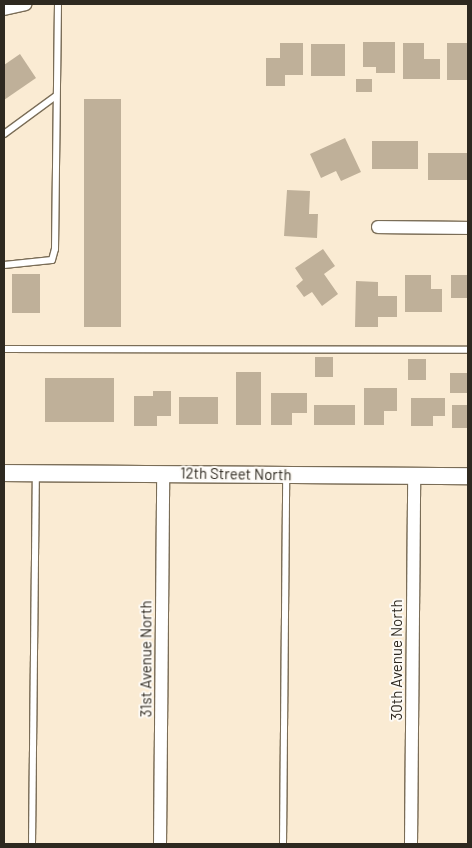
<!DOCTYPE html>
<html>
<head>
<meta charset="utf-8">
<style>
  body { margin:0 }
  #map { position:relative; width:472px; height:848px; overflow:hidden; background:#faebd3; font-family:Barlow,sans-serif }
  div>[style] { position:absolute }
  .building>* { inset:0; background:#bfb099; transform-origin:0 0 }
  .roads { filter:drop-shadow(1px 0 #7a6d57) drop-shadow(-1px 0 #7a6d57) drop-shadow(0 1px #7a6d57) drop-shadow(0 -1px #7a6d57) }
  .service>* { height:6px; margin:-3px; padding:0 3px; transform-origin:3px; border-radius:3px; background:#fff }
  .minor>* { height:12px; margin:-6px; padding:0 6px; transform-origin:6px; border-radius:6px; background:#fff }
  .tertiary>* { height:16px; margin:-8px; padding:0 8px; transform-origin:8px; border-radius:8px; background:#fff }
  span { translate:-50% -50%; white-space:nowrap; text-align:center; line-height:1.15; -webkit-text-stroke:4px #fdfaf5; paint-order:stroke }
  .street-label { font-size:15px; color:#2e2920 }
  .frame { position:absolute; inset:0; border:5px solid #2e2920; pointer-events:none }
</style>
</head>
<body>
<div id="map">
  <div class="building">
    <div style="clip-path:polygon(363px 42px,395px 42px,395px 73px,376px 73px,376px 67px,363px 67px)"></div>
    <div style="clip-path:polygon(280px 43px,303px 43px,303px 75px,285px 75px,285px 86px,266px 86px,266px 58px,280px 58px)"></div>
    <div style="clip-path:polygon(403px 43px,424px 43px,424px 59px,440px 59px,440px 79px,403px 79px)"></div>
    <div style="left:447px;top:43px;width:21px;height:37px"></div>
    <div style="left:311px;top:44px;width:34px;height:32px"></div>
    <div style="clip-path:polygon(20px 54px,36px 78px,4px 100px,4px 65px)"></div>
    <div style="left:356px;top:79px;width:16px;height:13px"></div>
    <div style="left:84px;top:99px;width:37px;height:228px"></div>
    <div style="clip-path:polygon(345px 138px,361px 172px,341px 181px,336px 171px,321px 178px,310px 154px)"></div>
    <div style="left:372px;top:141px;width:46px;height:28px"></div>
    <div style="left:428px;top:153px;width:40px;height:27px"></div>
    <div style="clip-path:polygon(287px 190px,310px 191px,309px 214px,318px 214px,317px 238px,284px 236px)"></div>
    <div style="clip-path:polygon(323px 249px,335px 266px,324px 274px,338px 294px,322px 306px,312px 292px,304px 297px,296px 286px,303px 280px,295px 268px)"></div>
    <div style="left:12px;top:274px;width:28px;height:39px"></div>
    <div style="clip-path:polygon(405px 275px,431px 275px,431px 289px,442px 289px,442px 312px,405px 312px)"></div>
    <div style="left:451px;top:275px;width:17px;height:23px"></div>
    <div style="clip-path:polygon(356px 281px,378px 282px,378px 296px,397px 296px,397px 317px,378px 317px,378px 327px,355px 327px)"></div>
    <div style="left:333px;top:357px;width:20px;height:18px;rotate:90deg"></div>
    <div style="left:408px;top:359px;width:18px;height:21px"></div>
    <div style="left:236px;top:372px;width:25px;height:53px"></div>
    <div style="left:450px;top:373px;width:18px;height:20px"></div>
    <div style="left:45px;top:378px;width:69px;height:44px"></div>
    <div style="clip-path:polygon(364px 388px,397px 388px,397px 411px,384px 411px,384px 425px,364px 425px)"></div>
    <div style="clip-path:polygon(153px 391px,171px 391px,171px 416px,157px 416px,157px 426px,134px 426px,134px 396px,153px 396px)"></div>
    <div style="clip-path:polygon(271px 393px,307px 393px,307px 413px,292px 413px,292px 425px,271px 425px)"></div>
    <div style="left:179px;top:397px;width:39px;height:27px"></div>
    <div style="clip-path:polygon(411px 398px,445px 398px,445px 416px,433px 416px,433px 426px,411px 426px)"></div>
    <div style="left:314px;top:405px;width:41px;height:20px"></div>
    <div style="left:452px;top:405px;width:16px;height:23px"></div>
  </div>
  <div class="roads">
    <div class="service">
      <div style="left:4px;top:134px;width:64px;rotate:-36.2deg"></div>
      <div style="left:4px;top:265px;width:48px;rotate:-5.9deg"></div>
      <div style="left:52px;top:260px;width:11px;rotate:-75deg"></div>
      <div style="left:55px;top:249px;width:245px;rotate:-89.3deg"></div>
      <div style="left:4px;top:349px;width:464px;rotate:0.1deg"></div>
      <div style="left:32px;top:844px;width:370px;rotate:-89.4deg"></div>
      <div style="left:283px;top:844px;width:368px;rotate:-89.5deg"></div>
    </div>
    <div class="minor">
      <div style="left:4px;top:9px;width:22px;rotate:-13deg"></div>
      <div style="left:378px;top:227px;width:90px;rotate:0.6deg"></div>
      <div style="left:160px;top:844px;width:371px;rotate:-89.5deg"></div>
      <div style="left:411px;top:844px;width:368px;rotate:-89.5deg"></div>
    </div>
    <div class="tertiary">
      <div style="left:4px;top:473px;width:464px;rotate:0.4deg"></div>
    </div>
  </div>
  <div class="street-label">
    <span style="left:236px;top:474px;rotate:1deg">12th Street North</span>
    <span style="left:146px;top:659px;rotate:-90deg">31st Avenue North</span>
    <span style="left:397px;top:660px;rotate:-90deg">30th Avenue North</span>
  </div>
  <div class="frame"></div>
</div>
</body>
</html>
